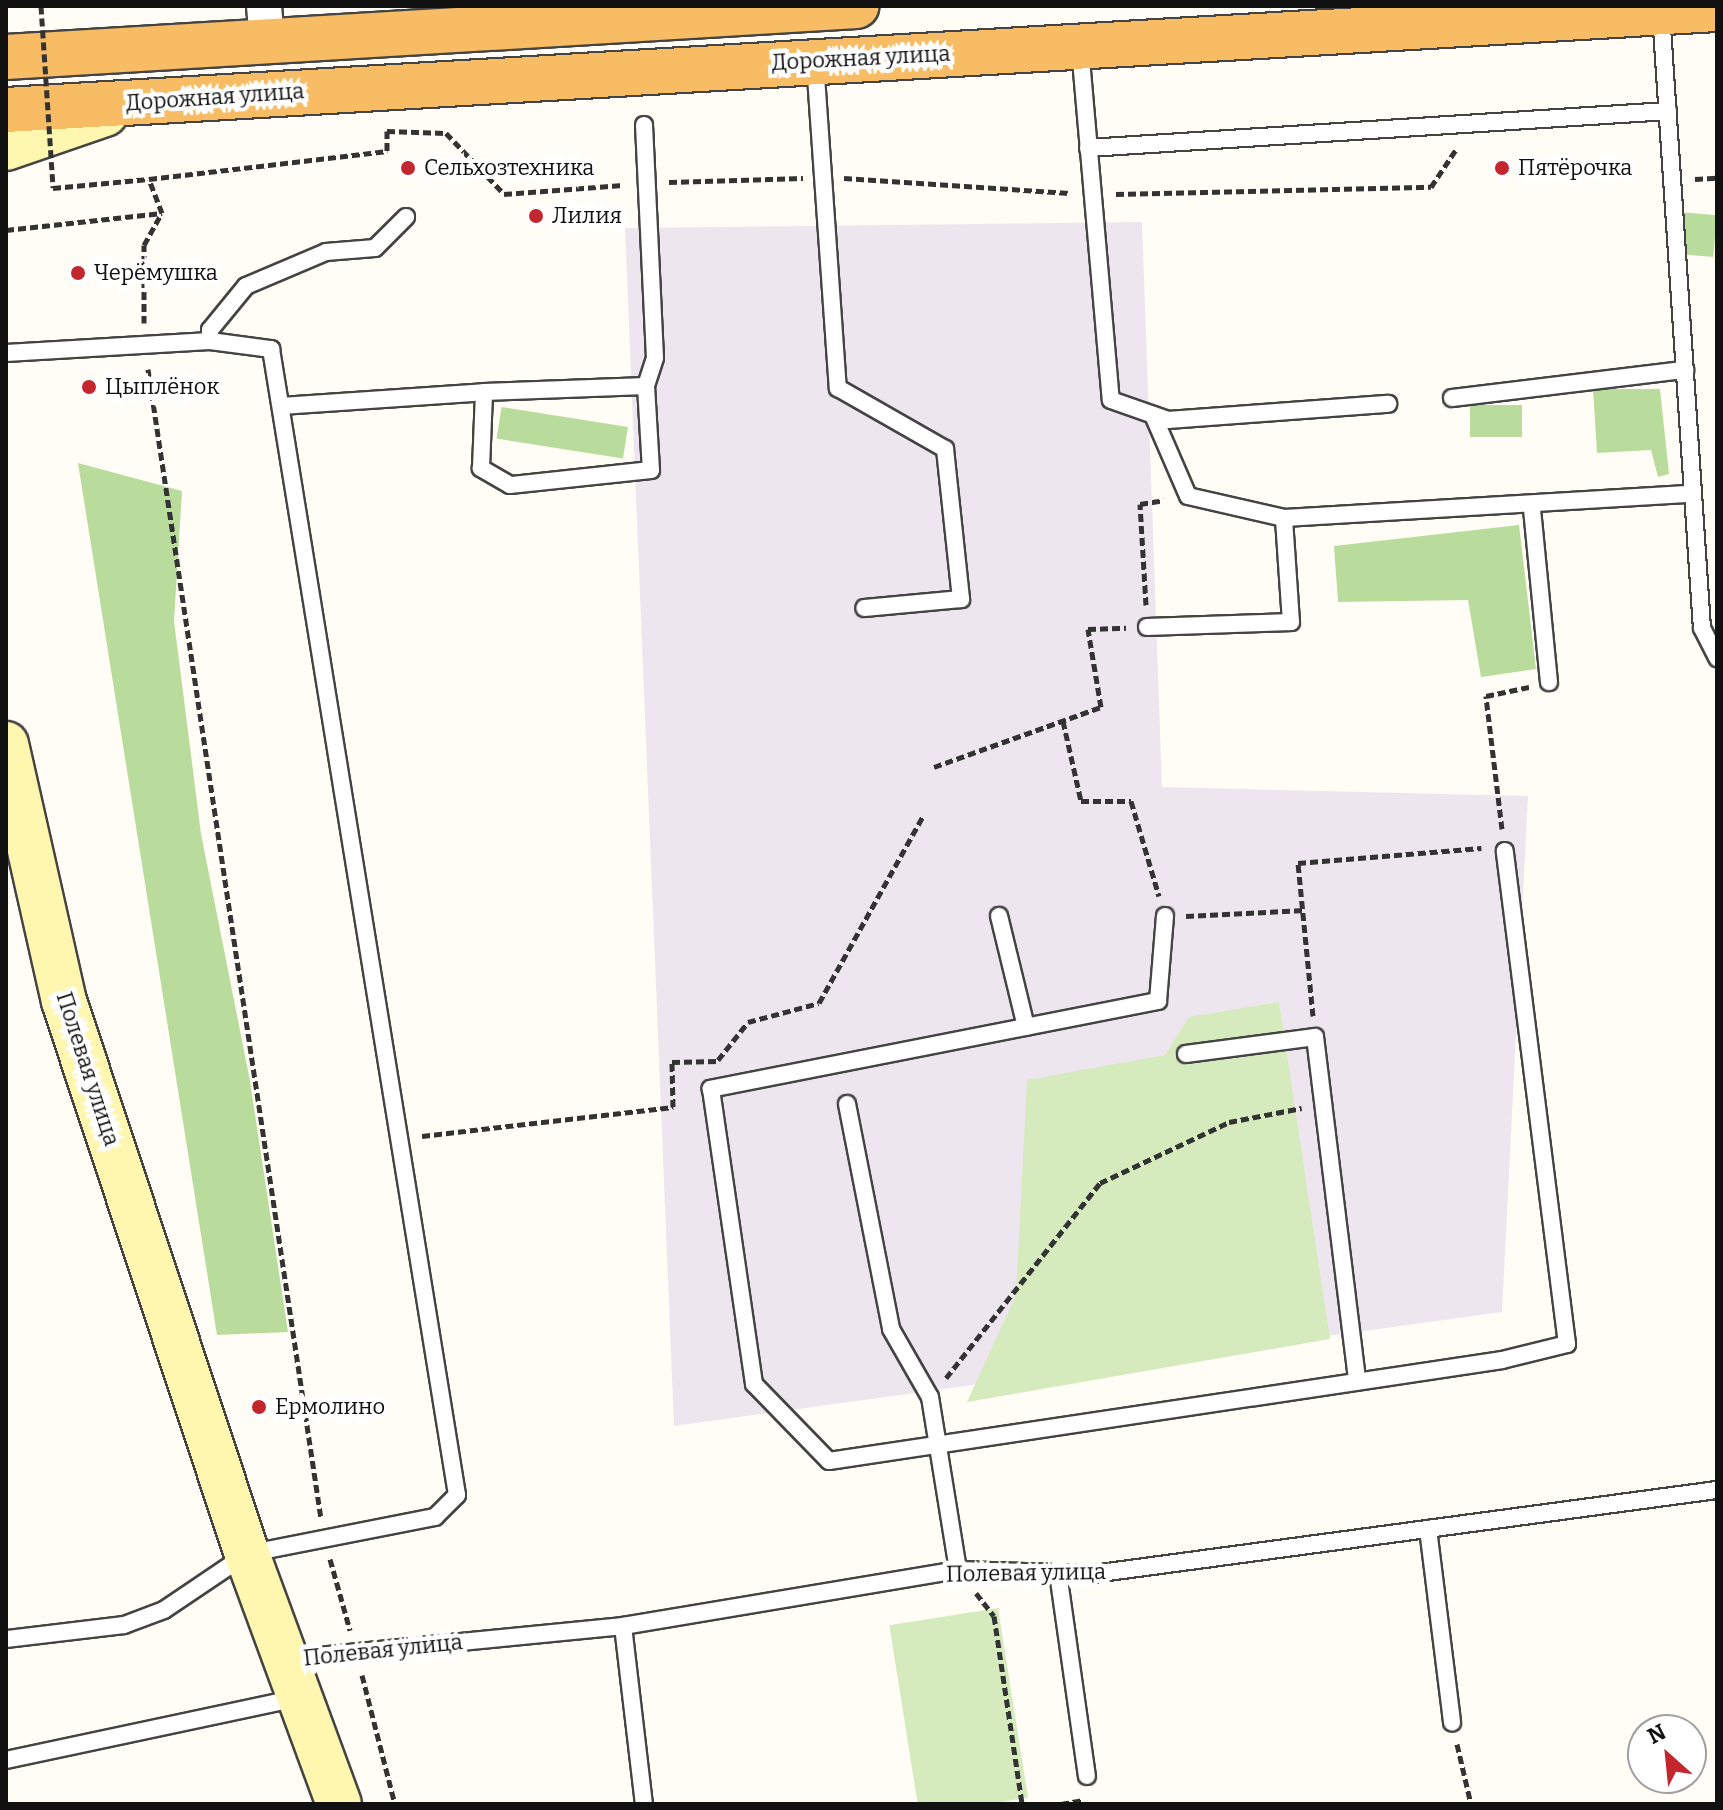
<!DOCTYPE html>
<html>
<head>
<meta charset="utf-8">
<style>
  body { margin:0 }
  #map { position:relative; width:1723px; height:1810px; overflow:hidden; background:#fffdf5; font-family:Bitter,serif }
  div>[style] { position:absolute }
  .industrial>* { inset:0; background:#eee6ef }
  .green>* { inset:0; background:#d5ebbd; transform-origin:0 0 }
  .forest>* { inset:0; background:#b9dc9c; transform-origin:0 0 }
  .path>* { height:5px; margin-top:-2.5px; transform-origin:0; background:repeating-linear-gradient(90deg,#333 0 8px,transparent 0 12px) }
  .roads { filter:drop-shadow(2px 0 #444) drop-shadow(-2px 0 #444) drop-shadow(0 2px #444) drop-shadow(0 -2px #444) }
  .service>* { height:16px; margin:-8px; padding:0 8px; transform-origin:8px; border-radius:8px; background:#fff }
  .minor>* { height:34px; margin:-17px; padding:0 17px; transform-origin:17px; border-radius:17px; background:#fff }
  .secondary>* { height:44px; margin:-22px; padding:0 22px; transform-origin:22px; border-radius:22px; background:#fff6b0 }
  .trunk>* { height:44px; margin:-22px; padding:0 22px; transform-origin:22px; border-radius:22px; background:#f7bc64 }
  .path-bridge>* { height:5px; margin-top:-2.5px; transform-origin:0; background:repeating-linear-gradient(90deg,#333 0 8px,transparent 0 12px) }
  .dots>* { width:22px; height:22px; translate:-50% -50%; box-sizing:border-box; border:4px solid #fff; border-radius:50% }
  span { translate:-50% -50%; white-space:nowrap; text-align:center; line-height:1.15; -webkit-text-stroke:8px #fff; paint-order:stroke }
  .street-label { font-size:22px; color:#111 }
  .poi-label { font-size:22px; color:#111 }
  .left { translate:0 -50%; text-align:left }
  .frame { position:absolute; inset:0; border:8px solid #111; pointer-events:none }
  .north { position:absolute; left:1627px; top:1714px; width:80px; height:80px; box-sizing:border-box; background:#fff; border:2px solid #a0a0a0; border-radius:50%; rotate:333deg; font-size:22px; font-weight:700; line-height:32px; text-align:center; color:#111 }
  .north::after { content:''; display:block; margin:auto; width:28px; height:36px; background:#c4262e; clip-path:polygon(50% 0,100% 100%,50% 72%,0 100%) }
</style>
</head>
<body>
<div id="map">
  <div class="industrial">
    <div style="clip-path:polygon(1142px 222px,1162px 787px,1528px 796px,1502px 1312px,674px 1426px,625px 228px)"></div>
  </div>
  <div class="green">
    <div style="clip-path:polygon(1279px 1002px,1330px 1339px,967px 1402px,1016px 1295px,1027px 1080px,1165px 1055px,1189px 1017px)"></div>
    <div style="left:998px;top:1608px;width:192px;height:110px;rotate:81deg"></div>
  </div>
  <div class="forest">
    <div style="left:1680px;top:212px;width:37px;height:42px;rotate:5deg"></div>
    <div style="clip-path:polygon(1593px 389px,1660px 389px,1669px 474px,1658px 477px,1651px 450px,1597px 453px)"></div>
    <div style="left:1522px;top:405px;width:32px;height:52px;rotate:90deg"></div>
    <div style="left:628px;top:427px;width:32px;height:128px;rotate:99deg"></div>
    <div style="clip-path:polygon(78px 463px,182px 491px,174px 621px,201px 834px,250px 1081px,288px 1332px,217px 1335px)"></div>
    <div style="clip-path:polygon(1519px 525px,1536px 669px,1481px 677px,1468px 600px,1338px 602px,1334px 546px)"></div>
  </div>
  <div class="path">
    <div style="left:844px;top:178px;width:226px;rotate:3.8deg"></div>
    <div style="left:1695px;top:179px;width:22px;rotate:-3deg"></div>
    <div style="left:669px;top:182px;width:134px;rotate:-1.7deg"></div>
    <div style="left:53px;top:188px;width:96px;rotate:-5.4deg"></div>
    <div style="left:1116px;top:194px;width:315px;rotate:-1.3deg"></div>
    <div style="left:1431px;top:187px;width:47px;rotate:-56.3deg"></div>
    <div style="left:6px;top:230px;width:157px;rotate:-6.2deg"></div>
    <div style="left:162px;top:213px;width:36px;rotate:-111deg"></div>
    <div style="left:149px;top:179px;width:240px;rotate:-6.7deg"></div>
    <div style="left:387px;top:151px;width:20px;rotate:-90deg"></div>
    <div style="left:387px;top:131px;width:59px;rotate:1.9deg"></div>
    <div style="left:446px;top:133px;width:84px;rotate:46.4deg"></div>
    <div style="left:504px;top:194px;width:119px;rotate:-4.3deg"></div>
    <div style="left:144px;top:323px;width:78px;rotate:-90deg"></div>
    <div style="left:144px;top:245px;width:35px;rotate:-61deg"></div>
    <div style="left:148px;top:369px;width:1162px;rotate:81.44deg"></div>
    <div style="left:1146px;top:605px;width:101px;rotate:-93.4deg"></div>
    <div style="left:1140px;top:504px;width:24px;rotate:-9deg"></div>
    <div style="left:1063px;top:721px;width:82px;rotate:77.3deg"></div>
    <div style="left:1081px;top:801px;width:50px"></div>
    <div style="left:1131px;top:801px;width:99px;rotate:73.6deg"></div>
    <div style="left:934px;top:767px;width:177px;rotate:-19.8deg"></div>
    <div style="left:1101px;top:707px;width:79px;rotate:-99.5deg"></div>
    <div style="left:1088px;top:629px;width:38px;rotate:-2deg"></div>
    <div style="left:1502px;top:829px;width:134px;rotate:-96.9deg"></div>
    <div style="left:1486px;top:696px;width:44px;rotate:-11.8deg"></div>
    <div style="left:1186px;top:916px;width:119px;rotate:-2.9deg"></div>
    <div style="left:1313px;top:1016px;width:154px;rotate:-95.6deg"></div>
    <div style="left:1298px;top:863px;width:184px;rotate:-4.7deg"></div>
    <div style="left:718px;top:1060px;width:48px;rotate:-51.7deg"></div>
    <div style="left:748px;top:1022px;width:73px;rotate:-15deg"></div>
    <div style="left:819px;top:1003px;width:214px;rotate:-60.9deg"></div>
    <div style="left:422px;top:1136px;width:253px;rotate:-6.6deg"></div>
    <div style="left:673px;top:1107px;width:45px;rotate:-91.3deg"></div>
    <div style="left:672px;top:1062px;width:46px;rotate:-1.2deg"></div>
    <div style="left:946px;top:1378px;width:248px;rotate:-51.7deg"></div>
    <div style="left:1100px;top:1183px;width:143px;rotate:-25.3deg"></div>
    <div style="left:1229px;top:1122px;width:74px;rotate:-10.9deg"></div>
    <div style="left:330px;top:1559px;width:74px;rotate:74.3deg"></div>
    <div style="left:976px;top:1593px;width:29px;rotate:52deg"></div>
    <div style="left:994px;top:1616px;width:190px;rotate:81.5deg"></div>
    <div style="left:362px;top:1675px;width:133px;rotate:75.7deg"></div>
    <div style="left:1457px;top:1744px;width:62px;rotate:76.9deg"></div>
    <div style="left:1061px;top:1804px;width:23px;rotate:-10deg"></div>
  </div>
  <div class="roads">
    <div class="service">
      <div style="left:1661px;top:13px;width:616px;rotate:86.19deg"></div>
      <div style="left:1702px;top:628px;width:34px;rotate:63deg"></div>
      <div style="left:1080px;top:48px;width:353px;rotate:85deg"></div>
      <div style="left:1111px;top:400px;width:60px;rotate:19.3deg"></div>
      <div style="left:1168px;top:420px;width:221px;rotate:-4.2deg"></div>
      <div style="left:815px;top:62px;width:327px;rotate:86deg"></div>
      <div style="left:838px;top:388px;width:123px;rotate:29.7deg"></div>
      <div style="left:945px;top:449px;width:151px;rotate:83.9deg"></div>
      <div style="left:961px;top:599px;width:97px;rotate:174.7deg"></div>
      <div style="left:644px;top:125px;width:233px;rotate:87.3deg"></div>
      <div style="left:655px;top:358px;width:29px;rotate:108deg"></div>
      <div style="left:1088px;top:148px;width:581px;rotate:-3.65deg"></div>
      <div style="left:210px;top:341px;width:11px;rotate:-90deg"></div>
      <div style="left:210px;top:330px;width:57px;rotate:-50.7deg"></div>
      <div style="left:246px;top:286px;width:87px;rotate:-23deg"></div>
      <div style="left:326px;top:252px;width:49px;rotate:-4.7deg"></div>
      <div style="left:375px;top:248px;width:44px;rotate:-45deg"></div>
      <div style="left:6px;top:353px;width:204px;rotate:-3.4deg"></div>
      <div style="left:210px;top:341px;width:62px;rotate:7.5deg"></div>
      <div style="left:271px;top:349px;width:1161px;rotate:80.78deg"></div>
      <div style="left:457px;top:1495px;width:31px;rotate:135deg"></div>
      <div style="left:435px;top:1517px;width:192px;rotate:168.9deg"></div>
      <div style="left:247px;top:1554px;width:100px;rotate:146deg"></div>
      <div style="left:164px;top:1610px;width:43px;rotate:159.4deg"></div>
      <div style="left:124px;top:1625px;width:119px;rotate:173.2deg"></div>
      <div style="left:1452px;top:398px;width:235px;rotate:-6.9deg"></div>
      <div style="left:281px;top:406px;width:203px;rotate:-3.9deg"></div>
      <div style="left:484px;top:392px;width:162px;rotate:-2.1deg"></div>
      <div style="left:646px;top:386px;width:84px;rotate:86.6deg"></div>
      <div style="left:651px;top:470px;width:142px;rotate:173.9deg"></div>
      <div style="left:510px;top:485px;width:34px;rotate:-150deg"></div>
      <div style="left:481px;top:468px;width:76px;rotate:-87.7deg"></div>
      <div style="left:1153px;top:415px;width:88px;rotate:66.6deg"></div>
      <div style="left:1188px;top:496px;width:98px;rotate:12.9deg"></div>
      <div style="left:1532px;top:509px;width:174px;rotate:84.4deg"></div>
      <div style="left:1147px;top:627px;width:144px;rotate:-2deg"></div>
      <div style="left:1291px;top:622px;width:104px;rotate:-93.9deg"></div>
      <div style="left:1284px;top:518px;width:408px;rotate:-3.4deg"></div>
      <div style="left:999px;top:916px;width:114px;rotate:76.3deg"></div>
      <div style="left:1165px;top:916px;width:85px;rotate:94.7deg"></div>
      <div style="left:1158px;top:1001px;width:456px;rotate:168.9deg"></div>
      <div style="left:711px;top:1089px;width:298px;rotate:81.7deg"></div>
      <div style="left:754px;top:1384px;width:107px;rotate:45.8deg"></div>
      <div style="left:829px;top:1461px;width:681px;rotate:-8.53deg"></div>
      <div style="left:1502px;top:1360px;width:67px;rotate:-13.8deg"></div>
      <div style="left:1567px;top:1344px;width:497px;rotate:-97.2deg"></div>
      <div style="left:1186px;top:1054px;width:130px;rotate:-7.5deg"></div>
      <div style="left:1315px;top:1037px;width:347px;rotate:83deg"></div>
      <div style="left:847px;top:1104px;width:229px;rotate:78.9deg"></div>
      <div style="left:891px;top:1329px;width:78px;rotate:60.2deg"></div>
      <div style="left:930px;top:1397px;width:175px;rotate:80.8deg"></div>
      <div style="left:1428px;top:1529px;width:195px;rotate:82.9deg"></div>
      <div style="left:1058px;top:1573px;width:205px;rotate:81.9deg"></div>
      <div style="left:623px;top:1626px;width:179px;rotate:83.3deg"></div>
      <div style="left:288px;top:1659px;width:337px;rotate:-5.6deg"></div>
      <div style="left:623px;top:1626px;width:340px;rotate:-9.5deg"></div>
      <div style="left:958px;top:1570px;width:135px;rotate:1.7deg"></div>
      <div style="left:1093px;top:1574px;width:630px;rotate:-7.67deg"></div>
      <div style="left:6px;top:1760px;width:299px;rotate:-12deg"></div>
    </div>
    <div class="minor">
      <div style="left:264px;top:6px;width:34px;rotate:85deg"></div>
    </div>
    <div class="secondary">
      <div style="left:6px;top:148px;width:105px;rotate:-19deg"></div>
      <div style="left:6px;top:744px;width:263px;rotate:77.3deg"></div>
      <div style="left:64px;top:1001px;width:582px;rotate:71.69deg"></div>
      <div style="left:247px;top:1554px;width:266px;rotate:69.8deg"></div>
    </div>
    <div class="trunk">
      <div style="left:6px;top:57px;width:852px;rotate:-3.43deg"></div>
      <div style="left:6px;top:110px;width:1714px;rotate:-3.38deg"></div>
    </div>
  </div>
  <div class="path-bridge">
    <div style="left:41px;top:6px;width:182px;rotate:86.2deg"></div>
  </div>
  <div class="dots">
    <div style="left:408px;top:168px;background:#c4262e"></div>
    <div style="left:1502px;top:168px;background:#c4262e"></div>
    <div style="left:536px;top:216px;background:#c4262e"></div>
    <div style="left:78px;top:273px;background:#c4262e"></div>
    <div style="left:89px;top:387px;background:#c4262e"></div>
    <div style="left:259px;top:1407px;background:#c4262e"></div>
  </div>
  <div class="street-label">
    <span style="left:861px;top:58px;rotate:-3deg">Дорожная улица</span>
    <span style="left:215px;top:97px;rotate:-4deg">Дорожная улица</span>
    <span style="left:88px;top:1069px;rotate:72deg">Полевая улица</span>
    <span style="left:1026px;top:1573px;rotate:-1deg">Полевая улица</span>
    <span style="left:383px;top:1650px;rotate:-6deg">Полевая улица</span>
  </div>
  <div class="poi-label">
    <span class="left" style="left:424px;top:168px">Сельхозтехника</span>
    <span class="left" style="left:1518px;top:168px">Пятёрочка</span>
    <span class="left" style="left:552px;top:216px">Лилия</span>
    <span class="left" style="left:94px;top:273px">Черёмушка</span>
    <span class="left" style="left:105px;top:387px">Цыплёнок</span>
    <span class="left" style="left:275px;top:1407px">Ермолино</span>
  </div>
  <div class="frame"></div>
  <div class="north">N</div>
</div>
</body>
</html>
